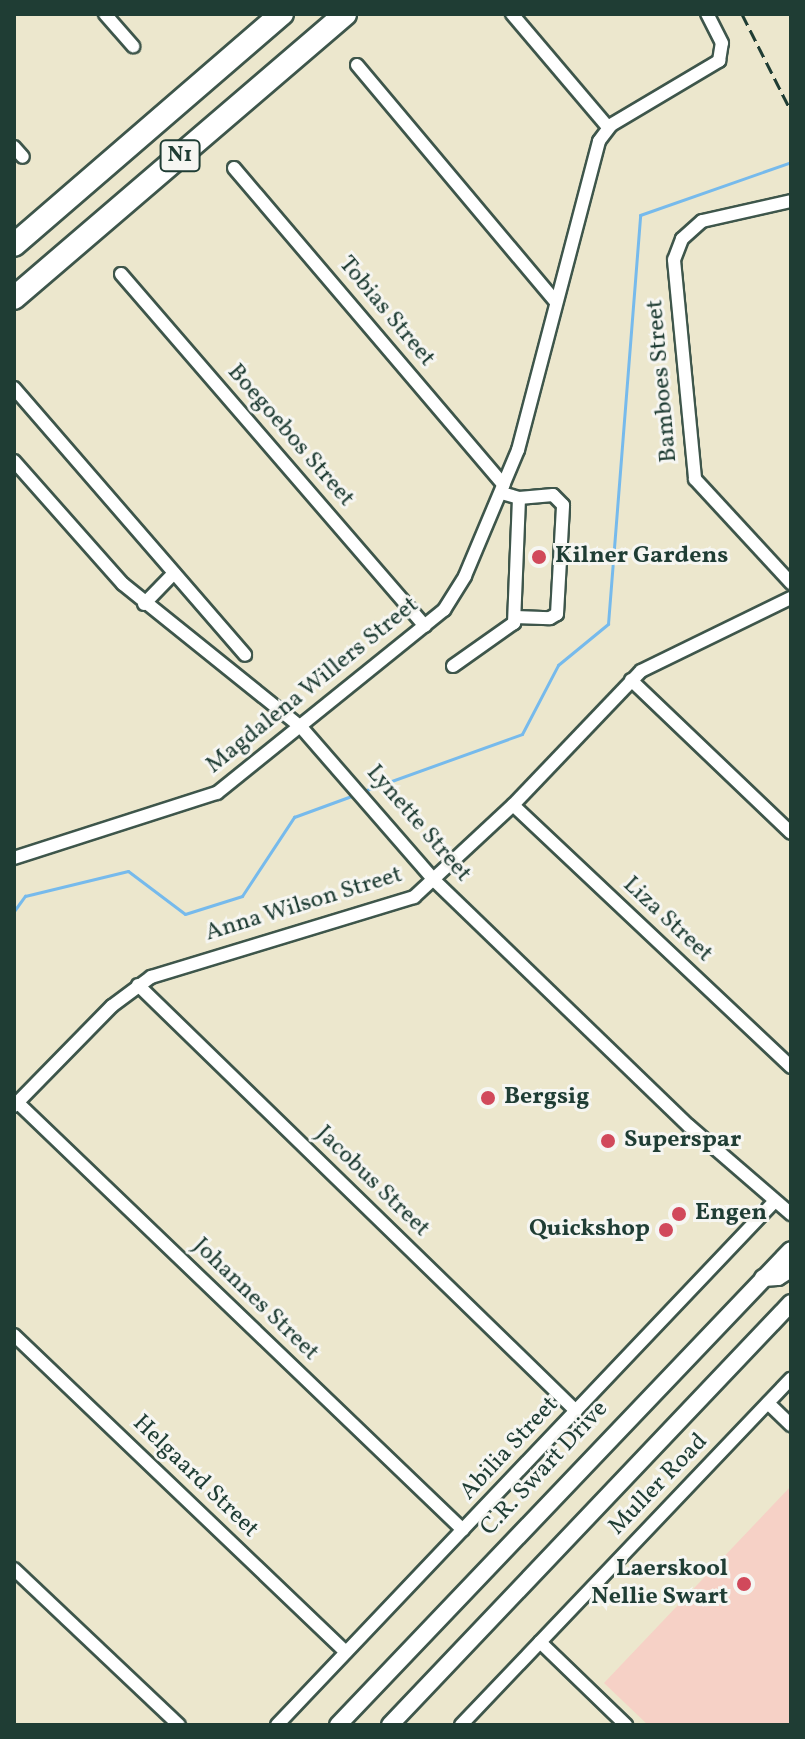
<!DOCTYPE html>
<style>
body{margin:0}
#map{position:relative;width:805px;height:1739px;overflow:hidden;background:#ece7cd;font-family:Vollkorn,serif}
div>[style]{position:absolute}
.built>*{inset:0;background:#f6d1c6}
.stream>*{height:3px;margin:-1.5px;padding:0 1.5px;transform-origin:1.5px;border-radius:1.5px;background:#76baec}
.roads{filter:drop-shadow(2px 0 #3e564b) drop-shadow(-2px 0 #3e564b) drop-shadow(0 2px #3e564b) drop-shadow(0 -2px #3e564b)}
.street>*{height:12px;margin:-6px;padding:0 6px;transform-origin:6px;border-radius:6px;background:#fff}
.secondary>*{height:16px;margin:-8px;padding:0 8px;transform-origin:8px;border-radius:8px;background:#fff}
.highway>*{height:22px;margin:-11px;padding:0 11px;transform-origin:11px;border-radius:11px;background:#fff}
.rail>*{height:3px;margin-top:-1.5px;transform-origin:0;background:repeating-linear-gradient(90deg,#1f3d34 0 12px,transparent 0 18px)}
.dots>*{width:22px;height:22px;translate:-50% -50%;box-sizing:border-box;border:4px solid #f6f6f2;border-radius:50%}
span{translate:-50% -50%;white-space:nowrap;text-align:center;line-height:1.15;-webkit-text-stroke:6px #f6f6f2;paint-order:stroke}
.shield-label span{padding:2px 6px;background:#f6f6f2;border:2px solid;border-radius:6px;-webkit-text-stroke-width:0}
.shield-label{font-size:22px;color:#1f3d34;font-weight:700}
.street-label{font-size:24px;color:#1f3d34}
.poi-label{font-size:24px;color:#1f3d34;font-weight:700}
.left{translate:0 -50%;text-align:left}
.right{translate:-100% -50%;text-align:right}
.frame{position:absolute;inset:0;border:16px solid #1f3d34;pointer-events:none}
</style>
<div id="map">
<div class="built">
<div style="clip-path:polygon(791px 1486px,791px 1725px,648px 1725px,604px 1683px)"></div>
</div>
<div class="stream">
<div style="left:361px;top:792px;width:171px;rotate:-19.8deg"></div>
<div style="left:522px;top:734px;width:78px;rotate:-62.4deg"></div>
<div style="left:558px;top:665px;width:65px;rotate:-39.4deg"></div>
<div style="left:608px;top:624px;width:410px;rotate:-85.5deg"></div>
<div style="left:640px;top:215px;width:160px;rotate:-19.3deg"></div>
<div style="left:14px;top:911px;width:19px;rotate:-54deg"></div>
<div style="left:25px;top:896px;width:106px;rotate:-13.6deg"></div>
<div style="left:128px;top:871px;width:71px;rotate:37deg"></div>
<div style="left:185px;top:914px;width:60px;rotate:-17.5deg"></div>
<div style="left:242px;top:896px;width:95px;rotate:-56.6deg"></div>
<div style="left:294px;top:817px;width:64px;rotate:-20.1deg"></div>
</div>
<div class="roads">
<div class="street">
<div style="left:105px;top:14px;width:43px;rotate:48.8deg"></div>
<div style="left:512px;top:14px;width:148px;rotate:49.7deg"></div>
<div style="left:357px;top:65px;width:309px;rotate:50deg"></div>
<div style="left:14px;top:147px;width:13px;rotate:48deg"></div>
<div style="left:234px;top:168px;width:416px;rotate:49.6deg"></div>
<div style="left:791px;top:201px;width:91px;rotate:167.3deg"></div>
<div style="left:702px;top:221px;width:27px;rotate:138deg"></div>
<div style="left:682px;top:239px;width:22px;rotate:111deg"></div>
<div style="left:674px;top:260px;width:220px;rotate:84.5deg"></div>
<div style="left:695px;top:479px;width:142px;rotate:47.3deg"></div>
<div style="left:121px;top:274px;width:465px;rotate:49.2deg"></div>
<div style="left:14px;top:388px;width:353px;rotate:49.1deg"></div>
<div style="left:14px;top:461px;width:164px;rotate:48.5deg"></div>
<div style="left:123px;top:584px;width:228px;rotate:38.8deg"></div>
<div style="left:301px;top:727px;width:204px;rotate:49deg"></div>
<div style="left:435px;top:881px;width:353px;rotate:44deg"></div>
<div style="left:689px;top:1126px;width:135px;rotate:40.8deg"></div>
<div style="left:144px;top:604px;width:43px;rotate:-45.9deg"></div>
<div style="left:515px;top:617px;width:35px;rotate:2deg"></div>
<div style="left:550px;top:618px;width:8px;rotate:-30deg"></div>
<div style="left:557px;top:614px;width:109px;rotate:-86.8deg"></div>
<div style="left:563px;top:505px;width:14px;rotate:-135deg"></div>
<div style="left:553px;top:495px;width:34px;rotate:175deg"></div>
<div style="left:453px;top:666px;width:75px;rotate:-35.2deg"></div>
<div style="left:514px;top:623px;width:125px;rotate:-87.7deg"></div>
<div style="left:519px;top:498px;width:18px;rotate:-164deg"></div>
<div style="left:631px;top:680px;width:221px;rotate:43.7deg"></div>
<div style="left:513px;top:805px;width:382px;rotate:43.3deg"></div>
<div style="left:14px;top:858px;width:213px;rotate:-17.8deg"></div>
<div style="left:217px;top:793px;width:292px;rotate:-38.9deg"></div>
<div style="left:444px;top:610px;width:40px;rotate:-58deg"></div>
<div style="left:465px;top:576px;width:137px;rotate:-67.2deg"></div>
<div style="left:518px;top:450px;width:319px;rotate:-75.3deg"></div>
<div style="left:599px;top:141px;width:20px;rotate:-53deg"></div>
<div style="left:611px;top:125px;width:126px;rotate:-30.7deg"></div>
<div style="left:719px;top:61px;width:18px;rotate:-81deg"></div>
<div style="left:722px;top:43px;width:33px;rotate:-117deg"></div>
<div style="left:138px;top:985px;width:611px;rotate:44.2deg"></div>
<div style="left:17px;top:1102px;width:618px;rotate:43.82deg"></div>
<div style="left:14px;top:1106px;width:140px;rotate:-45.6deg"></div>
<div style="left:112px;top:1006px;width:49px;rotate:-36.6deg"></div>
<div style="left:151px;top:977px;width:275px;rotate:-16.9deg"></div>
<div style="left:414px;top:897px;width:135px;rotate:-42.9deg"></div>
<div style="left:513px;top:805px;width:185px;rotate:-46.3deg"></div>
<div style="left:641px;top:671px;width:167px;rotate:-26deg"></div>
<div style="left:14px;top:1335px;width:459px;rotate:43.7deg"></div>
<div style="left:768px;top:1403px;width:32px;rotate:44deg"></div>
<div style="left:14px;top:1569px;width:227px;rotate:43.4deg"></div>
<div style="left:540px;top:1642px;width:120px;rotate:44deg"></div>
<div style="left:277px;top:1725px;width:721px;rotate:-46.46deg"></div>
<div style="left:461px;top:1725px;width:478px;rotate:-46.4deg"></div>
</div>
<div class="secondary">
<div style="left:763px;top:1278px;width:15px;rotate:-4deg"></div>
<div style="left:778px;top:1277px;width:15px;rotate:-32deg"></div>
<div style="left:338px;top:1725px;width:656px;rotate:-46.36deg"></div>
<div style="left:390px;top:1725px;width:582px;rotate:-46.46deg"></div>
</div>
<div class="highway">
<div style="left:14px;top:245px;width:354px;rotate:-40.8deg"></div>
<div style="left:14px;top:298px;width:436px;rotate:-40.6deg"></div>
</div>
</div>
<div class="rail">
<div style="left:742px;top:14px;width:109px;rotate:63.2deg"></div>
</div>
<div class="dots">
<div style="left:539px;top:557px;background:#d1495b"></div>
<div style="left:488px;top:1098px;background:#d1495b"></div>
<div style="left:608px;top:1141px;background:#d1495b"></div>
<div style="left:679px;top:1214px;background:#d1495b"></div>
<div style="left:666px;top:1230px;background:#d1495b"></div>
<div style="left:744px;top:1584px;background:#d1495b"></div>
</div>
<div class="shield-label">
<span style="left:180px;top:156px">N1</span>
</div>
<div class="street-label">
<span style="left:386px;top:312px;rotate:50deg">Tobias Street</span>
<span style="left:663px;top:381px;rotate:-95deg">Bamboes Street</span>
<span style="left:290px;top:436px;rotate:49deg">Boegoebos Street</span>
<span style="left:313px;top:686px;rotate:-39deg">Magdalena Willers Street</span>
<span style="left:418px;top:824px;rotate:49deg">Lynette Street</span>
<span style="left:304px;top:905px;rotate:-17deg">Anna Wilson Street</span>
<span style="left:667px;top:920px;rotate:43deg">Liza Street</span>
<span style="left:372px;top:1182px;rotate:44deg">Jacobus Street</span>
<span style="left:255px;top:1300px;rotate:44deg">Johannes Street</span>
<span style="left:510px;top:1449px;rotate:-47deg">Abilia Street</span>
<span style="left:545px;top:1469px;rotate:-47deg">C.R. Swart Drive</span>
<span style="left:195px;top:1477px;rotate:44deg">Helgaard Street</span>
<span style="left:659px;top:1485px;rotate:-46deg">Muller Road</span>
</div>
<div class="poi-label">
<span class="left" style="left:555px;top:557px">Kilner Gardens</span>
<span class="left" style="left:504px;top:1098px">Bergsig</span>
<span class="left" style="left:624px;top:1141px">Superspar</span>
<span class="left" style="left:695px;top:1214px">Engen</span>
<span class="right" style="left:650px;top:1230px">Quickshop</span>
<span class="right" style="left:728px;top:1584px">Laerskool<br>Nellie Swart</span>
</div>
<div class="frame"></div>
</div>
